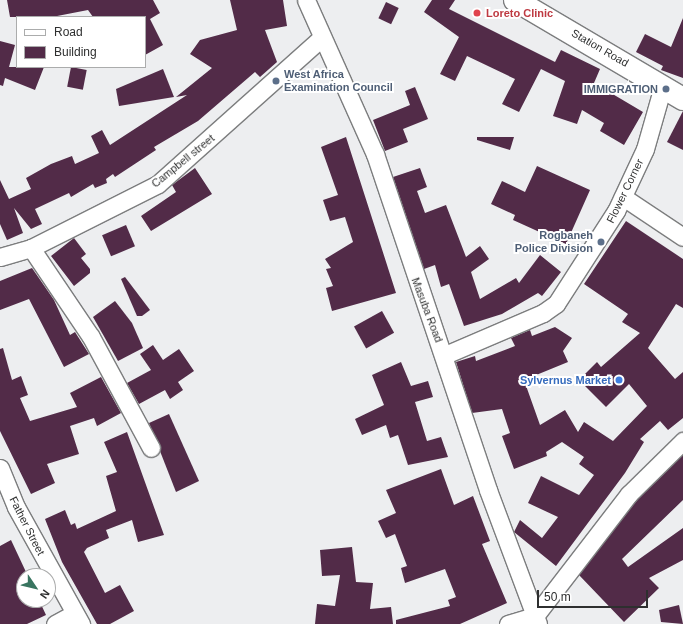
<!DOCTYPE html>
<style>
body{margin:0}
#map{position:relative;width:683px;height:624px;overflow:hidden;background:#edeef0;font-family:Helvetica,sans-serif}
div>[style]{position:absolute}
.building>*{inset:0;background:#522b48;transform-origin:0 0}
.roads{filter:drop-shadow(1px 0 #7c7d7e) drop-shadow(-1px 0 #7c7d7e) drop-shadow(0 1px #7c7d7e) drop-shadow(0 -1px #7c7d7e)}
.street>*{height:17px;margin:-8.5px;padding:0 8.5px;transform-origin:8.5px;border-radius:8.5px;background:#fff}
.secondary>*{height:22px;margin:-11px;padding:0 11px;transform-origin:11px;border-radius:11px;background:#fff}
.dots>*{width:11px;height:11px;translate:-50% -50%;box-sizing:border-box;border:2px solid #fff;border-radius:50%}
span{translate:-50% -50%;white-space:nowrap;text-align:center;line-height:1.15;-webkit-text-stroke:4px #fff;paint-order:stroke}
.health-label{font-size:11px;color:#be3a42;font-weight:700}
.left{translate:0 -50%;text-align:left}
.street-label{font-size:11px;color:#2e2f2f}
.service-label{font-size:11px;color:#4e5e75;font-weight:700}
.right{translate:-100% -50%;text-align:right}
.shop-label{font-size:11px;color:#366cbe;font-weight:700}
.legend{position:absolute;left:16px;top:16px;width:130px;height:52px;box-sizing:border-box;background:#fff;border:1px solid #abacac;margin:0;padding:5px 7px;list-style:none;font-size:12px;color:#2e2f2f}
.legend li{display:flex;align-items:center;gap:8px;height:20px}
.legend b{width:20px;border:1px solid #abacac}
.north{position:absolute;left:16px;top:568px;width:40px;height:40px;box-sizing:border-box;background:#fff;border:1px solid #abacac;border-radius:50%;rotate:125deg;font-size:11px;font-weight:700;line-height:16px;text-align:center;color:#2e2f2f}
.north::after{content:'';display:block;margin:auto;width:14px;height:18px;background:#397560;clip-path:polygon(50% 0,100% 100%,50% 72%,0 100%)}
.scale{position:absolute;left:537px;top:590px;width:111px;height:18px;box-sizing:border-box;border:2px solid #2e2f2f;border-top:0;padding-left:5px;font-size:12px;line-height:14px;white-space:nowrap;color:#2e2f2f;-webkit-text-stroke:3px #fff;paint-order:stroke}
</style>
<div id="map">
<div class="building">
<div style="clip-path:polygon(7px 0,153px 0,160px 13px,150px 19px,163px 45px,145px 55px,145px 17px,93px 17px,88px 10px,52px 17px,10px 17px)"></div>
<div style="clip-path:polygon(230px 0,283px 0,287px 26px,265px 30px,277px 62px,260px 77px,255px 72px,198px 121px,154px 147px,156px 150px,115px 177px,113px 174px,106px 179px,107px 183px,95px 188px,93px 184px,71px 197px,69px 193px,35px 209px,42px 224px,31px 229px,14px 208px,23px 233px,7px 240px,0 224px,0 180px,9px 199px,31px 189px,26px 178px,51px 164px,72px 156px,75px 164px,99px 153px,91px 136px,102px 130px,110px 145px,187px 95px,176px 97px,212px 68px,190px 54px,200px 40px,237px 30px)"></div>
<div style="clip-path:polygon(432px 0,455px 0,449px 9px,555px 62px,561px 50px,600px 69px,594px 83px,643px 112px,624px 145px,600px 131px,604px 123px,582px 110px,577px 124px,553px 116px,565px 81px,541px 69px,519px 112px,502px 104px,515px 79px,467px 56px,455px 81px,440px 74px,459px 37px,424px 12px)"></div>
<div style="left:386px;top:2px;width:14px;height:18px;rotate:25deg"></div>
<div style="clip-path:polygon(683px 18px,683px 78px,661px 70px,663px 66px,636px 52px,645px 34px,671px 47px)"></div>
<div style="clip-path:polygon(0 41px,15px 45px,9px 67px,44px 67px,35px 90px,5px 78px,3px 86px,0 85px)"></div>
<div style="left:71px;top:67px;width:16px;height:20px;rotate:11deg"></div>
<div style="clip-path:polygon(163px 69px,174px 97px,119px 106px,116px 89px)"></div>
<div style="clip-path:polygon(415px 87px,428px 119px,403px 129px,408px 142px,385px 151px,373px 120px,410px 105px,405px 91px)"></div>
<div style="clip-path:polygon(683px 111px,683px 150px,667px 142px)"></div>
<div style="clip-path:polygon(346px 137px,396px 293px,332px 311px,326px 288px,333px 286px,326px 269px,331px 268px,325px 259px,353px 242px,345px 217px,330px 221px,323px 200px,338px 195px,321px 147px)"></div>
<div style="clip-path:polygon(477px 137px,514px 137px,510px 150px,477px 140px)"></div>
<div style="clip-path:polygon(537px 166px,590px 190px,566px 244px,513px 220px,515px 215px,491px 204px,502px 181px,525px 192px)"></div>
<div style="clip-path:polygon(195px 168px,212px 194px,151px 231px,141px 216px,176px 192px,172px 185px)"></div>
<div style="clip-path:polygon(420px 168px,427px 187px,417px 191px,425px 213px,446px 205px,466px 257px,480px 246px,489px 259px,471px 272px,480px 299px,516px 278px,519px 283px,540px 255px,561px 272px,542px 296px,538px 293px,502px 314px,464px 326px,449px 284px,441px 287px,435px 265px,424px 269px,393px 177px)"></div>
<div style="clip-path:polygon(626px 221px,683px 259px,683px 308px,676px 304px,648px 348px,675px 379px,683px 372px,683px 418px,668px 430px,660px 421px,640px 439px,644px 442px,625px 473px,556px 566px,514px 532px,520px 520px,542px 538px,558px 517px,528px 503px,541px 476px,579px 495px,594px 475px,579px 464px,584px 457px,562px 442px,546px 452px,547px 456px,514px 469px,502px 436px,510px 433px,502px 409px,472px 413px,456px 362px,475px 356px,476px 361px,515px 346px,511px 338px,530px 330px,532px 336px,555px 327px,572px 338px,563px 351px,568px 362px,524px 380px,540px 425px,565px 410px,578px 432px,584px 422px,613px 441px,647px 406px,629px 384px,606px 407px,579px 380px,597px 362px,601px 367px,640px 333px,622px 322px,628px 314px,584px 284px)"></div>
<div style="left:126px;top:225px;width:23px;height:26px;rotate:67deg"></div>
<div style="clip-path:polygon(74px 238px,86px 254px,81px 258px,90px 269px,90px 273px,74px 286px,51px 256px)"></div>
<div style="clip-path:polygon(32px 268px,54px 300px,70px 335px,75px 332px,89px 354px,64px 367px,29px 299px,0 310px,0 281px)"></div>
<div style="clip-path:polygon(125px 277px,150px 310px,142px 316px,137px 316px,121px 279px)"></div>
<div style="clip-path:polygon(115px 301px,132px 323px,143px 348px,118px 361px,93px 317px)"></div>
<div style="left:382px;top:311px;width:25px;height:32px;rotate:61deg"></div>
<div style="clip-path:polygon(153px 345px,163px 360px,179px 349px,194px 371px,178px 382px,183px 390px,170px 399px,165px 390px,139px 404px,127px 383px,151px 370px,140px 354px)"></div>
<div style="clip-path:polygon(3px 348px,12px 380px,21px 376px,28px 395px,20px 398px,30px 421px,77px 407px,70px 393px,101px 377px,121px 413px,97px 426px,94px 418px,70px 426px,79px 454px,47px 464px,55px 483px,31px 494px,0 431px,0 349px)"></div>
<div style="clip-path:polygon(401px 362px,411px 386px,428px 381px,433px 397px,415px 402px,427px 441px,441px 437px,448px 457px,408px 465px,398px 435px,390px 438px,386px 425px,362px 435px,355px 419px,384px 405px,372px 375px)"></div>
<div style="clip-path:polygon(169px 414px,199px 481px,176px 492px,149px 423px)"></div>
<div style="clip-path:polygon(127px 432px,164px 535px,138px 542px,132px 520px,106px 530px,109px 538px,87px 548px,84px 552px,105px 593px,120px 585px,134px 611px,110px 624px,97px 624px,62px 562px,45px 519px,65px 510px,71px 525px,75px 523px,77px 529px,116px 511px,106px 476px,117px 472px,104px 442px)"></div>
<div style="clip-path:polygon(683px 455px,683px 500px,622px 559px,628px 567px,683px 528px,683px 560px,649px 578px,659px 588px,624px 622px,579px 575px,636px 501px)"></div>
<div style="clip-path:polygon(441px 469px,454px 505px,473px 496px,490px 541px,482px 544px,507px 603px,460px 624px,396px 624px,396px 620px,450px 606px,448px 600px,456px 597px,445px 569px,405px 583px,401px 568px,407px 566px,395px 534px,386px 538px,378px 521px,396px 513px,386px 490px)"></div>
<div style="clip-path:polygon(11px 540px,26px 572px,24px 600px,39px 600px,46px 615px,27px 624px,0 624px,0 546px)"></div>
<div style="clip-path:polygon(352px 547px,356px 582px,373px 583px,370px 609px,391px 607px,393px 624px,315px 624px,317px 604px,335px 606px,340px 575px,322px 576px,320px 550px)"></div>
<div style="clip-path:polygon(679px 605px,683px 624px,661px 622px,659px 610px)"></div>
</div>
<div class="roads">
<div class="street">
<div style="left:306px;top:0;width:169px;rotate:65.9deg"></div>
<div style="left:375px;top:154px;width:354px;rotate:71.4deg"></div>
<div style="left:488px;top:490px;width:143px;rotate:69.5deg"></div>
<div style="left:623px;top:197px;width:72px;rotate:33.7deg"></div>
<div style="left:31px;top:248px;width:107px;rotate:56deg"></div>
<div style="left:91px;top:337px;width:126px;rotate:61.6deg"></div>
<div style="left:0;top:257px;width:32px;rotate:-16deg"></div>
<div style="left:31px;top:248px;width:142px;rotate:-26.7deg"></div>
<div style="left:158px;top:184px;width:217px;rotate:-41.8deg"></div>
<div style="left:445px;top:355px;width:107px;rotate:-23.2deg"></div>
<div style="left:543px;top:313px;width:16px;rotate:-35deg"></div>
<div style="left:556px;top:304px;width:111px;rotate:-57.2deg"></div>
<div style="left:616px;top:211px;width:68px;rotate:-64.9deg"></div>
<div style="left:645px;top:149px;width:66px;rotate:-74.1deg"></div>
<div style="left:0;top:468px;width:42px;rotate:67.7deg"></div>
<div style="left:16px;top:507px;width:134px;rotate:60.9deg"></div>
<div style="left:55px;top:624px;width:21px;rotate:-29deg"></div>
<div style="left:508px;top:624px;width:28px;rotate:-17deg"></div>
<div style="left:535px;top:616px;width:154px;rotate:-52.4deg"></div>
<div style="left:629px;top:494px;width:76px;rotate:-44.5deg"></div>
</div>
<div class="secondary">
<div style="left:515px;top:0;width:195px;rotate:30.5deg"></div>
</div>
</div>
<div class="dots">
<div style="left:477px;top:13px;background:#e0444e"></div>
<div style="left:276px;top:81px;background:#5c6f8a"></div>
<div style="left:666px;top:89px;background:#5c6f8a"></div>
<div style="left:601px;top:242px;background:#5c6f8a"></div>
<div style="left:619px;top:380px;background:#3f7fe0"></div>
</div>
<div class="health-label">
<span class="left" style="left:486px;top:13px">Loreto Clinic</span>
</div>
<div class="street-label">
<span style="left:600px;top:48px;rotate:30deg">Station Road</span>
<span style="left:183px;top:161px;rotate:-39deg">Campbell street</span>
<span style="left:625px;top:191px;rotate:-64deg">Flower Corner</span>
<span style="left:427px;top:310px;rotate:69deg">Masuba Road</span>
<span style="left:27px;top:526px;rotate:63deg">Father Street</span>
</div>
<div class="service-label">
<span class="left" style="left:284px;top:81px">West Africa<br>Examination Council</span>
<span class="right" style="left:658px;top:89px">IMMIGRATION</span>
<span class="right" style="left:593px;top:242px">Rogbaneh<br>Police Division</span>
</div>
<div class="shop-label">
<span class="right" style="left:611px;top:380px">Sylvernus Market</span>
</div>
<ul class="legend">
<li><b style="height:5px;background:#fff"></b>Road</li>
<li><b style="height:11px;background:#522b48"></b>Building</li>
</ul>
<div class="north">N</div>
<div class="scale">50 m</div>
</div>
